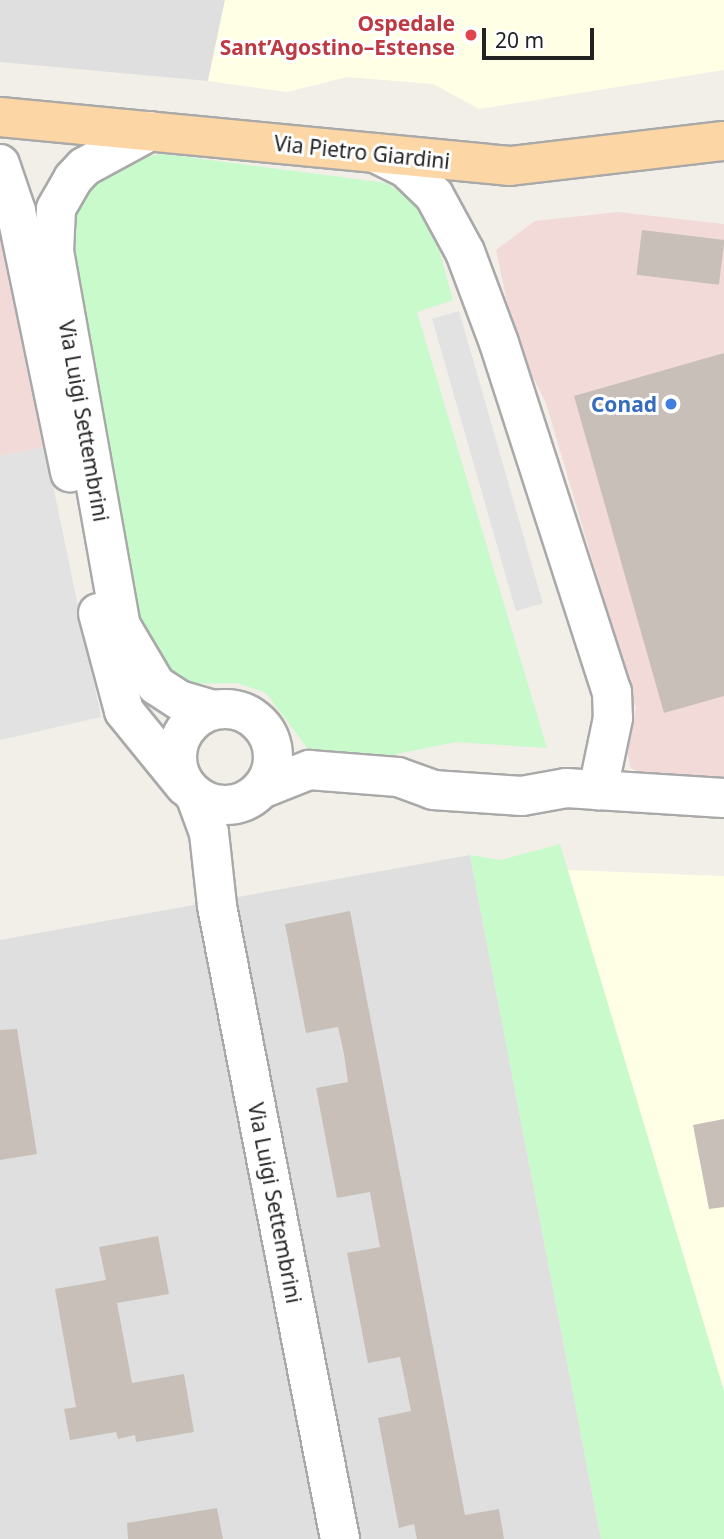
<!DOCTYPE html>
<meta charset="utf-8">
<style>
body{margin:0}
#map{position:relative;width:724px;height:1539px;overflow:hidden;background:#f2efe9;font-family:"Noto Sans",sans-serif}
div>[style]{position:absolute}
.residential>*{inset:0;background:#e0dfdf}
.commercial>*{inset:0;background:#f2dad9}
.education>*{inset:0;background:#ffffe5}
.park>*{inset:0;background:#c8facc}
.parking>*{inset:0;background:#e2e2e2;transform-origin:0 0}
.building>*{inset:0;background:#c7bfb8;transform-origin:0 0}
.roads{filter:drop-shadow(2px 0 #a9a9a9) drop-shadow(-2px 0 #a9a9a9) drop-shadow(0 2px #a9a9a9) drop-shadow(0 -2px #a9a9a9)}
.minor>*{height:38px;margin:-19px;padding:0 19px;transform-origin:19px;border-radius:19px;background:#fff}
.minor>.ring{margin:-19px;padding:0;box-sizing:content-box;background:none;border:38px solid #fff;border-radius:50%}
.major>*{height:38px;margin:-19px;padding:0 19px;transform-origin:19px;border-radius:19px;background:#fcd6a4}
.dots>*{width:19px;height:19px;translate:-50% -50%;box-sizing:border-box;border:4px solid #fff;border-radius:50%}
span{translate:-50% -50%;white-space:nowrap;text-align:center;line-height:1.15;-webkit-text-stroke:6px #fff;paint-order:stroke}
.health-label{font-size:21px;color:#be3a42;font-weight:700}
.right{translate:-100% -50%;text-align:right}
.street-label{font-size:21px;color:#222}
.shop-label{font-size:21px;color:#366cbe;font-weight:700}
.scale{position:absolute;left:482px;top:28px;width:112px;height:32px;box-sizing:border-box;border:4px solid #222;border-top:0;padding-left:9px;font-size:21px;line-height:24px;white-space:nowrap;color:#222;-webkit-text-stroke:5px #fff;paint-order:stroke}
</style>
<div id="map">
<div class="residential">
<div style="clip-path:polygon(0 0,225px 0,208px 81px,0 62px)"></div>
<div style="clip-path:polygon(470px 855px,601px 1539px,0 1539px,0 940px)"></div>
</div>
<div class="commercial">
<div style="clip-path:polygon(0 202px,45px 447px,0 456px)"></div>
<div style="clip-path:polygon(618px 212px,724px 224px,724px 781px,645px 775px,631px 768px,627px 753px,636px 708px,546px 403px,516px 344px,496px 250px,535px 221px)"></div>
</div>
<div class="education">
<div style="clip-path:polygon(225px 0,724px 0,724px 70px,479px 109px,433px 84px,347px 77px,287px 92px,208px 81px)"></div>
<div style="clip-path:polygon(567px 870px,724px 876px,724px 1391px)"></div>
</div>
<div class="park">
<div style="clip-path:polygon(164px 154px,387px 183px,415px 203px,432px 225px,453px 300px,417px 312px,547px 748px,456px 742px,387px 756px,308px 749px,266px 693px,237px 683px,180px 684px,128px 615px,68px 244px,71px 209px,95px 180px,129px 159px)"></div>
<div style="clip-path:polygon(560px 844px,724px 1391px,724px 1539px,601px 1539px,470px 855px,501px 860px)"></div>
</div>
<div class="parking">
<div style="left:459px;top:311px;width:304px;height:28px;rotate:74deg"></div>
<div style="clip-path:polygon(45px 447px,101px 717px,0 740px,0 456px)"></div>
</div>
<div class="building">
<div style="left:642px;top:230px;width:83px;height:45px;rotate:7deg"></div>
<div style="clip-path:polygon(724px 353px,724px 696px,664px 713px,574px 396px)"></div>
<div style="clip-path:polygon(350px 911px,465px 1515px,499px 1509px,504px 1539px,417px 1539px,414px 1524px,399px 1528px,378px 1418px,411px 1411px,400px 1357px,368px 1363px,347px 1253px,380px 1247px,370px 1192px,337px 1198px,316px 1088px,348px 1082px,344px 1054px,338px 1027px,306px 1033px,285px 924px)"></div>
<div style="clip-path:polygon(17px 1029px,37px 1154px,0 1160px,0 1030px)"></div>
<div style="clip-path:polygon(724px 1119px,724px 1207px,709px 1209px,693px 1125px)"></div>
<div style="clip-path:polygon(158px 1236px,169px 1294px,117px 1303px,132px 1383px,184px 1374px,194px 1432px,136px 1442px,135px 1435px,118px 1439px,116px 1432px,70px 1440px,64px 1409px,76px 1407px,55px 1289px,106px 1280px,99px 1247px)"></div>
<div style="clip-path:polygon(217px 1508px,223px 1539px,128px 1539px,127px 1523px)"></div>
</div>
<div class="roads">
<div class="minor">
<div style="left:150px;top:131px;width:75px;rotate:151.4deg"></div>
<div style="left:84px;top:167px;width:16px;rotate:133deg"></div>
<div style="left:73px;top:179px;width:34px;rotate:120deg"></div>
<div style="left:56px;top:209px;width:42px;rotate:92.7deg"></div>
<div style="left:54px;top:251px;width:381px;rotate:79.9deg"></div>
<div style="left:121px;top:626px;width:69px;rotate:59.3deg"></div>
<div style="left:156px;top:685px;width:27px;rotate:33deg"></div>
<div style="left:179px;top:700px;width:35px;rotate:16deg"></div>
<div style="left:375px;top:153px;width:34px;rotate:26deg"></div>
<div style="left:406px;top:168px;width:39px;rotate:44deg"></div>
<div style="left:434px;top:195px;width:65px;rotate:61.5deg"></div>
<div style="left:465px;top:252px;width:97px;rotate:69.5deg"></div>
<div style="left:499px;top:343px;width:367px;rotate:72.1deg"></div>
<div style="left:612px;top:692px;width:26px;rotate:88deg"></div>
<div style="left:613px;top:718px;width:74px;rotate:101.8deg"></div>
<div style="left:0;top:164px;width:50px;rotate:71.2deg"></div>
<div style="left:16px;top:211px;width:267px;rotate:78.3deg"></div>
<div style="left:98px;top:613px;width:101px;rotate:75.1deg"></div>
<div style="left:124px;top:711px;width:97px;rotate:50.9deg"></div>
<div class="ring" style="left:177px;top:709px;width:58px;height:58px"></div>
<div style="left:261px;top:789px;width:52px;rotate:-21.6deg"></div>
<div style="left:309px;top:770px;width:89px;rotate:4.5deg"></div>
<div style="left:398px;top:777px;width:37px;rotate:20deg"></div>
<div style="left:433px;top:790px;width:89px;rotate:3.9deg"></div>
<div style="left:522px;top:796px;width:45px;rotate:-10.3deg"></div>
<div style="left:566px;top:788px;width:158px;rotate:3.6deg"></div>
<div style="left:195px;top:795px;width:40px;rotate:69.8deg"></div>
<div style="left:209px;top:833px;width:73px;rotate:83.7deg"></div>
<div style="left:217px;top:906px;width:645px;rotate:79deg"></div>
</div>
<div class="major">
<div style="left:0;top:117px;width:512px;rotate:5.49deg"></div>
<div style="left:510px;top:166px;width:215px;rotate:-6.7deg"></div>
</div>
</div>
<div class="dots">
<div style="left:471px;top:35px;background:#e0444e"></div>
<div style="left:671px;top:404px;background:#3f7fe0"></div>
</div>
<div class="health-label">
<span class="right" style="left:455px;top:35px">Ospedale<br>Sant’Agostino–Estense</span>
</div>
<div class="street-label">
<span style="left:362px;top:152px;rotate:6deg">Via Pietro Giardini</span>
<span style="left:84px;top:421px;rotate:80deg">Via Luigi Settembrini</span>
<span style="left:275px;top:1203px;rotate:79deg">Via Luigi Settembrini</span>
</div>
<div class="shop-label">
<span class="right" style="left:657px;top:404px">Conad</span>
</div>
<div class="scale">20 m</div>
</div>
